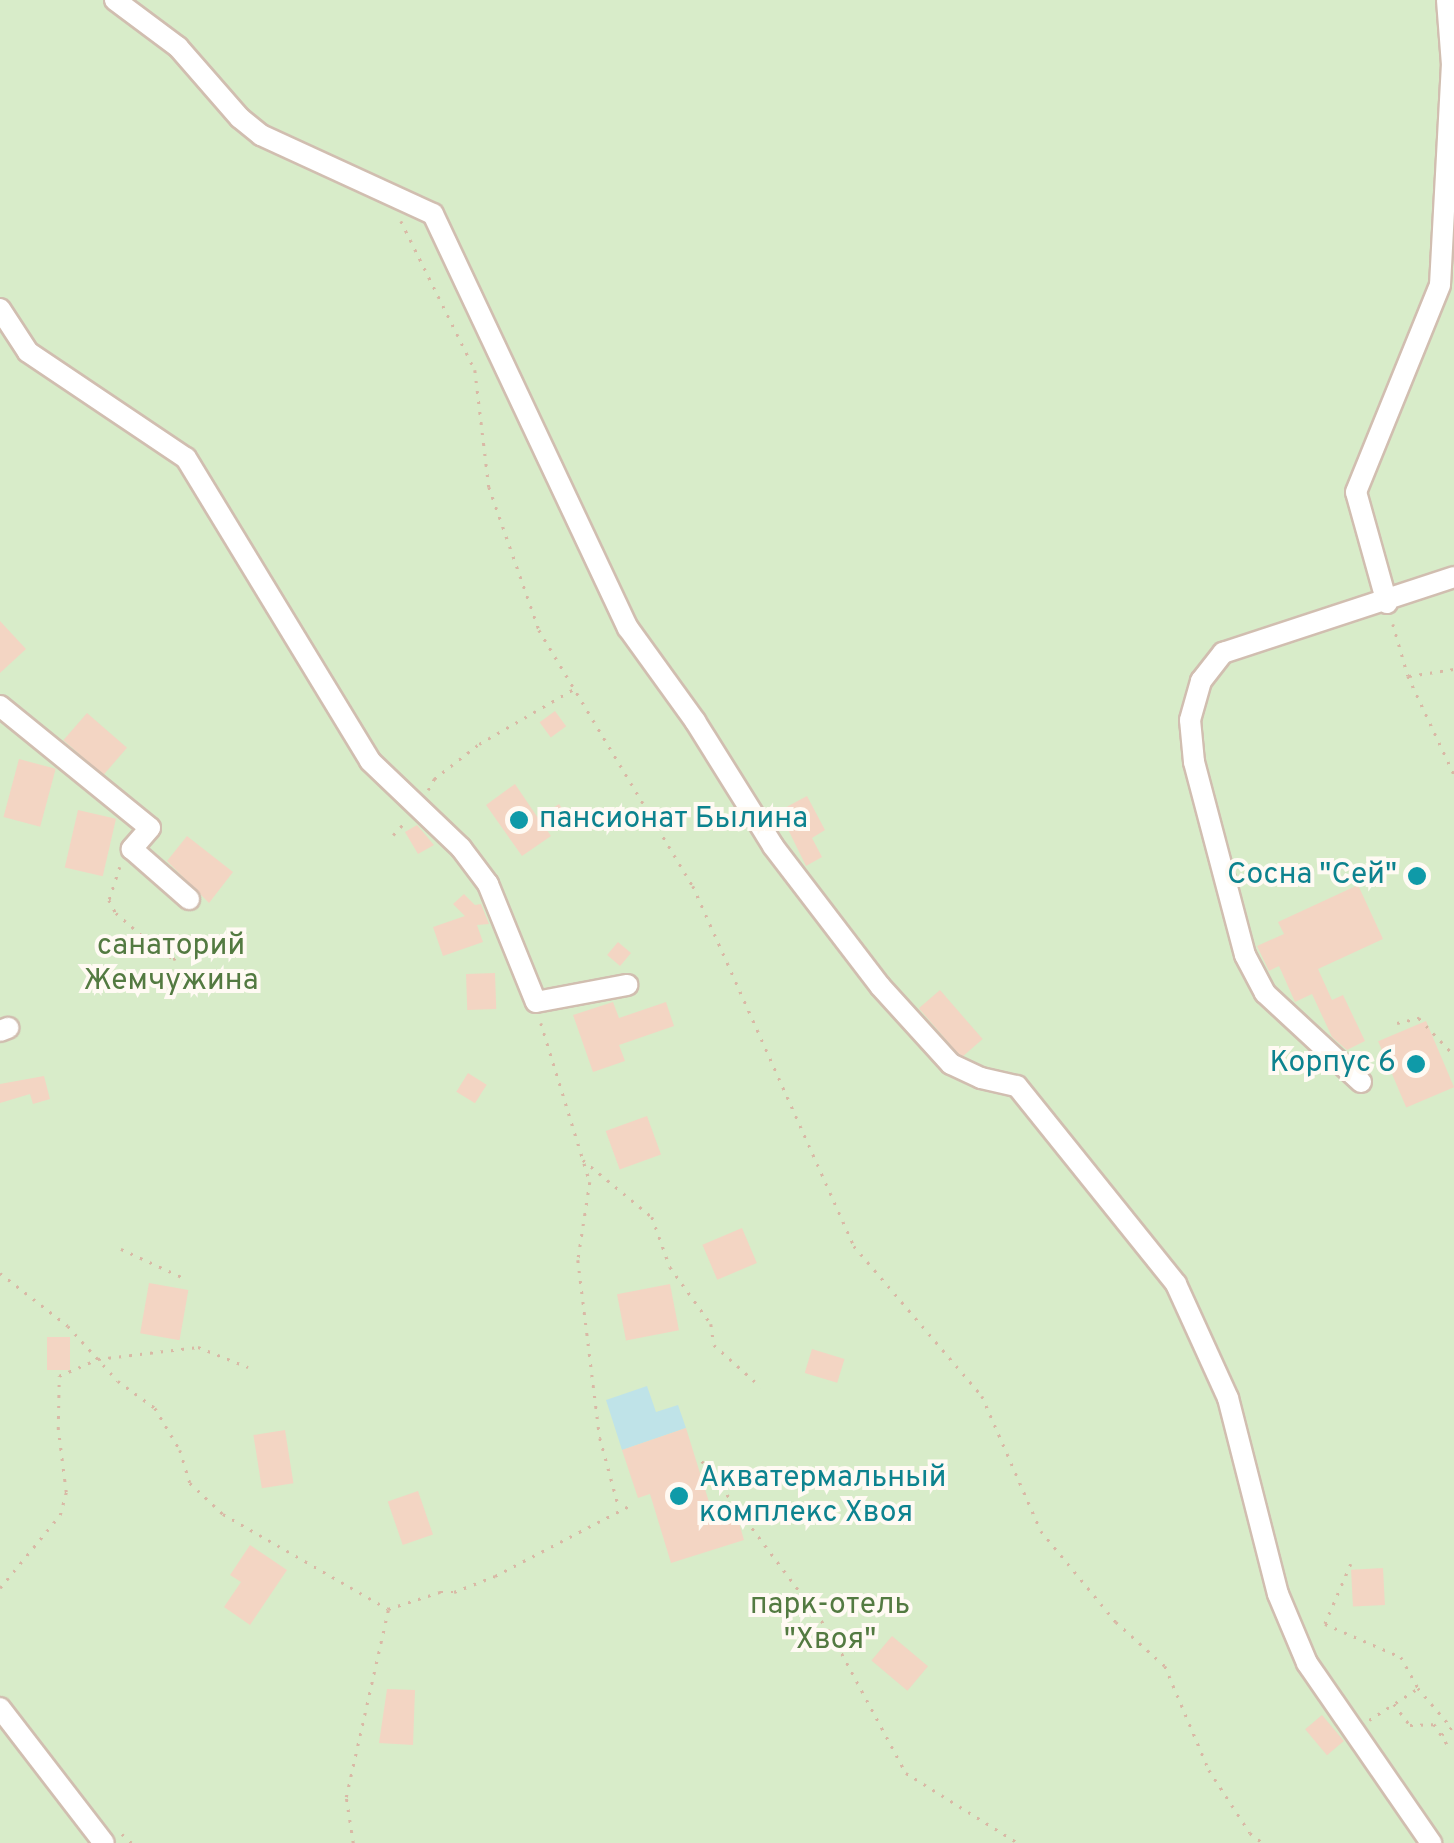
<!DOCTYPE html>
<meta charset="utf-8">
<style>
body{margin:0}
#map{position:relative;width:1454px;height:1843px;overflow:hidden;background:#fdf6ec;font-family:Overpass,sans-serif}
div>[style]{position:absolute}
.green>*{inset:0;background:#d8ecc9;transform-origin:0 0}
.water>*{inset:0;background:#bfe3e8}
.building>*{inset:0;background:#f3d5c3;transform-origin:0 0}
.path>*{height:2.5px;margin-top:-1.25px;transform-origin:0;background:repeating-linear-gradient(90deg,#d9b8a5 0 2.5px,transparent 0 10.5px)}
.roads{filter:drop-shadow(2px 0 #d1beb0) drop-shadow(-2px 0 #d1beb0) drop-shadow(0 2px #d1beb0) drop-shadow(0 -2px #d1beb0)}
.minor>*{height:20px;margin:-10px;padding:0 10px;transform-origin:10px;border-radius:10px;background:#fff}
.dots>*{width:28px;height:28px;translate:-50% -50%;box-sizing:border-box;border:5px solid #fffaf3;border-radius:50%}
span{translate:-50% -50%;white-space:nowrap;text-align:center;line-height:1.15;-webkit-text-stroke:8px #fffaf3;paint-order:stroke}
.culture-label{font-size:30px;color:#0d838f}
.left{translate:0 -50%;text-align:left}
.right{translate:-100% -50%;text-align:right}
.park-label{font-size:30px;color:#537a41}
</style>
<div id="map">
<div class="green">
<div style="left:0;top:0;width:1454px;height:1843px"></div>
</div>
<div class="water">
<div style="clip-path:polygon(647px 1386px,656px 1412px,678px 1405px,686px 1428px,622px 1450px,606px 1400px)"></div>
</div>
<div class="building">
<div style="clip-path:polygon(0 621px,26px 649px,0 673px)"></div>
<div style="left:555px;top:711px;width:19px;height:19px;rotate:54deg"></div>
<div style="left:87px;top:713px;width:53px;height:36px;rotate:41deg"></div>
<div style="left:19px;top:759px;width:38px;height:60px;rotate:15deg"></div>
<div style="clip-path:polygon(515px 784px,538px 818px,559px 804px,567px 816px,547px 830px,551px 836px,522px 856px,486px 805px)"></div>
<div style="clip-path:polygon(807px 796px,825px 830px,812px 838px,822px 857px,806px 866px,779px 811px)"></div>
<div style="left:78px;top:810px;width:39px;height:59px;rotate:13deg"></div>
<div style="clip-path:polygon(417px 825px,434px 845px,418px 854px,405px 832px)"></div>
<div style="clip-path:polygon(187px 836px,233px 872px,209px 903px,167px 861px)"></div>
<div style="clip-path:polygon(1358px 885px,1383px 939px,1318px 969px,1332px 1000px,1343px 995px,1365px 1041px,1347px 1050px,1332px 1037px,1312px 994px,1295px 1002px,1279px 966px,1269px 971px,1257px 946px,1284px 934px,1278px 922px)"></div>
<div style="clip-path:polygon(464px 894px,475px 905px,481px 904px,489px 924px,477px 925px,483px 942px,443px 956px,433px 927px,465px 916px,453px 904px)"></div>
<div style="left:618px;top:942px;width:17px;height:17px;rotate:40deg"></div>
<div style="left:495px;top:973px;width:36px;height:29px;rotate:88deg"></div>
<div style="left:940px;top:990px;width:65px;height:28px;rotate:49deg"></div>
<div style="clip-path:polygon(613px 1002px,619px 1018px,666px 1002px,674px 1026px,619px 1045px,625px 1061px,593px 1072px,573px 1015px)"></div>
<div style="left:1426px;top:1021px;width:72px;height:52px;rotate:67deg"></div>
<div style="left:468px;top:1073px;width:22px;height:22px;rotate:32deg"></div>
<div style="clip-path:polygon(44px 1076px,50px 1099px,33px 1104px,30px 1094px,0 1103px,0 1084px)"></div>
<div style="left:647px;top:1116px;width:41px;height:44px;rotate:70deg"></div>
<div style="left:742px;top:1228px;width:38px;height:43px;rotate:67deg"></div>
<div style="left:149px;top:1283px;width:40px;height:51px;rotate:10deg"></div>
<div style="left:670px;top:1284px;width:47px;height:54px;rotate:79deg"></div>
<div style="left:47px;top:1337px;width:23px;height:33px"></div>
<div style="left:812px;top:1349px;width:34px;height:25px;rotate:17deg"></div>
<div style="clip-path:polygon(686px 1428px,713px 1515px,735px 1509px,744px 1540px,671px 1563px,650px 1494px,638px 1498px,622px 1450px)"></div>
<div style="left:285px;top:1430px;width:54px;height:32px;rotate:81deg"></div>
<div style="left:418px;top:1491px;width:46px;height:32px;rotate:71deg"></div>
<div style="clip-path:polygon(250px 1545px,287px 1570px,250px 1625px,224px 1607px,241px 1582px,230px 1575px)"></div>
<div style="left:1383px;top:1568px;width:37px;height:32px;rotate:87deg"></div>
<div style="left:892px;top:1636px;width:47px;height:32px;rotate:40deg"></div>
<div style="clip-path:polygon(387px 1689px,415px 1690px,413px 1745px,379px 1743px)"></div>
<div style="left:1322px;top:1715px;width:34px;height:22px;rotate:50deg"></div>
</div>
<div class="path">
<div style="left:401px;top:221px;width:166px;rotate:63.6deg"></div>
<div style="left:475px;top:370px;width:118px;rotate:83.2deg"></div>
<div style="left:489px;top:487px;width:151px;rotate:70.7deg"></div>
<div style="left:539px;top:630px;width:299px;rotate:59deg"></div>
<div style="left:693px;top:886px;width:394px;rotate:65.9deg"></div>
<div style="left:854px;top:1246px;width:197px;rotate:49.5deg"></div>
<div style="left:982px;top:1396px;width:147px;rotate:66.4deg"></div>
<div style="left:1041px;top:1531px;width:118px;rotate:50.5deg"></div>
<div style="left:1116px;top:1622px;width:66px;rotate:41.9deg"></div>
<div style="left:1165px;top:1666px;width:113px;rotate:67.1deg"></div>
<div style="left:1209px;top:1770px;width:75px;rotate:56.9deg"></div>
<div style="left:1250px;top:1833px;width:16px;rotate:38deg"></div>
<div style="left:1393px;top:624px;width:54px;rotate:73.9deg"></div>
<div style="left:1408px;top:676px;width:108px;rotate:64.9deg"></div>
<div style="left:1409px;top:676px;width:46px;rotate:-8.8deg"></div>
<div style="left:428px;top:790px;width:13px;rotate:-61deg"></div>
<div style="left:434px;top:779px;width:57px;rotate:-37.9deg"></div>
<div style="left:479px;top:744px;width:108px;rotate:-30.1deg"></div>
<div style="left:393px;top:835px;width:19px;rotate:-47deg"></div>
<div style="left:120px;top:867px;width:35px;rotate:108deg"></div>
<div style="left:109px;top:900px;width:15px;rotate:62deg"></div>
<div style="left:116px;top:913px;width:37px;rotate:41deg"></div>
<div style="left:144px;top:937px;width:36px;rotate:37deg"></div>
<div style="left:173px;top:959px;width:45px;rotate:-18deg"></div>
<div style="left:541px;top:1023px;width:166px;rotate:72.9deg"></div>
<div style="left:590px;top:1182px;width:79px;rotate:98.7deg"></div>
<div style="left:578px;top:1260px;width:179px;rotate:83deg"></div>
<div style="left:600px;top:1438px;width:73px;rotate:74.8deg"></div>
<div style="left:1397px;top:1023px;width:23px;rotate:-13deg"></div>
<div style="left:1419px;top:1018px;width:51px;rotate:46.6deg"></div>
<div style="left:583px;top:1160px;width:89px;rotate:39.6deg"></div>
<div style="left:652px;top:1217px;width:53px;rotate:70.2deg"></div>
<div style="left:670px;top:1267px;width:70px;rotate:54.3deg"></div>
<div style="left:711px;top:1324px;width:21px;rotate:82deg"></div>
<div style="left:714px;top:1345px;width:63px;rotate:41.8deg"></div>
<div style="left:121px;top:1249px;width:69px;rotate:24.7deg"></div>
<div style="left:0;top:1273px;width:86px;rotate:37.9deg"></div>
<div style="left:68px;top:1326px;width:74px;rotate:47.7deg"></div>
<div style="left:118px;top:1381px;width:46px;rotate:36.1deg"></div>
<div style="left:155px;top:1408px;width:49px;rotate:59.2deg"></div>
<div style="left:180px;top:1450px;width:34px;rotate:73deg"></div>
<div style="left:190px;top:1483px;width:45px;rotate:43.2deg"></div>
<div style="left:223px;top:1514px;width:190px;rotate:29.9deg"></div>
<div style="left:388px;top:1609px;width:55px;rotate:-18.1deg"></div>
<div style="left:440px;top:1592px;width:14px"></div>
<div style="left:454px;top:1592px;width:44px;rotate:-21.3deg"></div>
<div style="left:495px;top:1576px;width:153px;rotate:-27.6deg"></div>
<div style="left:702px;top:1461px;width:217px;rotate:53.2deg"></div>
<div style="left:832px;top:1635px;width:157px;rotate:61.8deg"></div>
<div style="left:906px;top:1773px;width:132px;rotate:32deg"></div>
<div style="left:1351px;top:1564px;width:65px;rotate:113.4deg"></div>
<div style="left:1325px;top:1624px;width:83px;rotate:23.5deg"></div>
<div style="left:1401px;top:1657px;width:35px;rotate:61deg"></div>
<div style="left:1418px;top:1688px;width:52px;rotate:49.6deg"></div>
<div style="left:1452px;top:1728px;width:12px;rotate:145deg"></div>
<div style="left:0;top:1588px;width:94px;rotate:-50.6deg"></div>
<div style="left:60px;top:1515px;width:24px;rotate:-75deg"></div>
<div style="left:66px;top:1492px;width:64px;rotate:-97.2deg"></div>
<div style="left:58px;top:1429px;width:53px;rotate:-88.9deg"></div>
<div style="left:59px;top:1376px;width:43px;rotate:-23.6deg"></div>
<div style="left:98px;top:1359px;width:101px;rotate:-6.8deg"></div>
<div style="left:198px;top:1347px;width:54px;rotate:21.8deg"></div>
<div style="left:1394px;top:1704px;width:26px;rotate:53deg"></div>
<div style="left:1410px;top:1725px;width:24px;rotate:-2deg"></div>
<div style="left:1434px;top:1724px;width:24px;rotate:57deg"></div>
<div style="left:1369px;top:1720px;width:57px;rotate:-32.9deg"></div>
<div style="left:122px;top:1834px;width:13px;rotate:42deg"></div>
<div style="left:353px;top:1843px;width:47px;rotate:-98.7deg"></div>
<div style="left:346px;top:1797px;width:192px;rotate:-77.3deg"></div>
</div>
<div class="roads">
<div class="minor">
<div style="left:115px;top:0;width:79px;rotate:36.7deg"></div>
<div style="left:178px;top:47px;width:94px;rotate:48.9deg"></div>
<div style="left:240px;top:118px;width:27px;rotate:39deg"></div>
<div style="left:261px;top:135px;width:189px;rotate:24.7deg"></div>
<div style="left:433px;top:214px;width:458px;rotate:64.8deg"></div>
<div style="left:628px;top:628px;width:115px;rotate:54.2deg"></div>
<div style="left:695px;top:721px;width:147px;rotate:58deg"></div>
<div style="left:773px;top:846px;width:176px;rotate:52.6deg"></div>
<div style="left:880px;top:986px;width:105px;rotate:47.7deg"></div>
<div style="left:951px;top:1064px;width:33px;rotate:25deg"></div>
<div style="left:981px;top:1078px;width:37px;rotate:13deg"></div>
<div style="left:1017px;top:1086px;width:254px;rotate:51.2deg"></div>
<div style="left:1176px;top:1284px;width:125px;rotate:65.5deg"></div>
<div style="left:1228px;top:1398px;width:202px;rotate:75.7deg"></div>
<div style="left:1278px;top:1594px;width:75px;rotate:67.2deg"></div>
<div style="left:1307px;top:1663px;width:219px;rotate:55.4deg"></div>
<div style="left:0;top:309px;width:51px;rotate:56.9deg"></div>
<div style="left:28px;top:352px;width:190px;rotate:33.9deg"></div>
<div style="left:186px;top:458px;width:354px;rotate:58.7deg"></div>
<div style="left:370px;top:761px;width:126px;rotate:43.7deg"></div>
<div style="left:461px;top:848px;width:45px;rotate:53.1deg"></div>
<div style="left:488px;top:884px;width:127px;rotate:67.9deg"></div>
<div style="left:536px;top:1002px;width:93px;rotate:-10.6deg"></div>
<div style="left:1387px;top:603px;width:115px;rotate:-105.6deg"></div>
<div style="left:1356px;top:492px;width:223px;rotate:-67.9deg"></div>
<div style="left:1440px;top:285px;width:220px;rotate:-86.9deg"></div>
<div style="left:1452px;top:65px;width:65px;rotate:-94.4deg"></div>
<div style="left:0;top:706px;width:193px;rotate:39.1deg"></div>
<div style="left:150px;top:828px;width:28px;rotate:131deg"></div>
<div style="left:132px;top:849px;width:76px;rotate:41.3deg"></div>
<div style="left:0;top:1031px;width:9px;rotate:-21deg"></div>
<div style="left:1361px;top:1082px;width:131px;rotate:-137.2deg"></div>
<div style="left:1265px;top:993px;width:43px;rotate:-117.8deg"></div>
<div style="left:1245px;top:955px;width:200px;rotate:-104.8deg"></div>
<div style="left:1194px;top:762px;width:42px;rotate:-95.4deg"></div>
<div style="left:1190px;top:720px;width:41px;rotate:-74.2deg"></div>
<div style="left:1201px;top:681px;width:36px;rotate:-52deg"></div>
<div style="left:1223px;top:653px;width:243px;rotate:-18.2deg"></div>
<div style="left:0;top:1708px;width:170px;rotate:52.4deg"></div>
</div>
</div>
<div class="dots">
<div style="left:519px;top:820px;background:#0f9aa8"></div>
<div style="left:1417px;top:876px;background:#0f9aa8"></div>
<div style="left:1416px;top:1064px;background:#0f9aa8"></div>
<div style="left:679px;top:1496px;background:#0f9aa8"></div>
</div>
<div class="culture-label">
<span class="left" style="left:539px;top:820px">пансионат Былина</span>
<span class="right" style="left:1397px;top:876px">Сосна "Сей"</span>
<span class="right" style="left:1396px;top:1064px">Корпус 6</span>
<span class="left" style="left:699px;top:1496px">Акватермальный<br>комплекс Хвоя</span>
</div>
<div class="park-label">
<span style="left:171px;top:964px">санаторий<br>Жемчужина</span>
<span style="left:830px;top:1623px">парк-отель<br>"Хвоя"</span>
</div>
</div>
